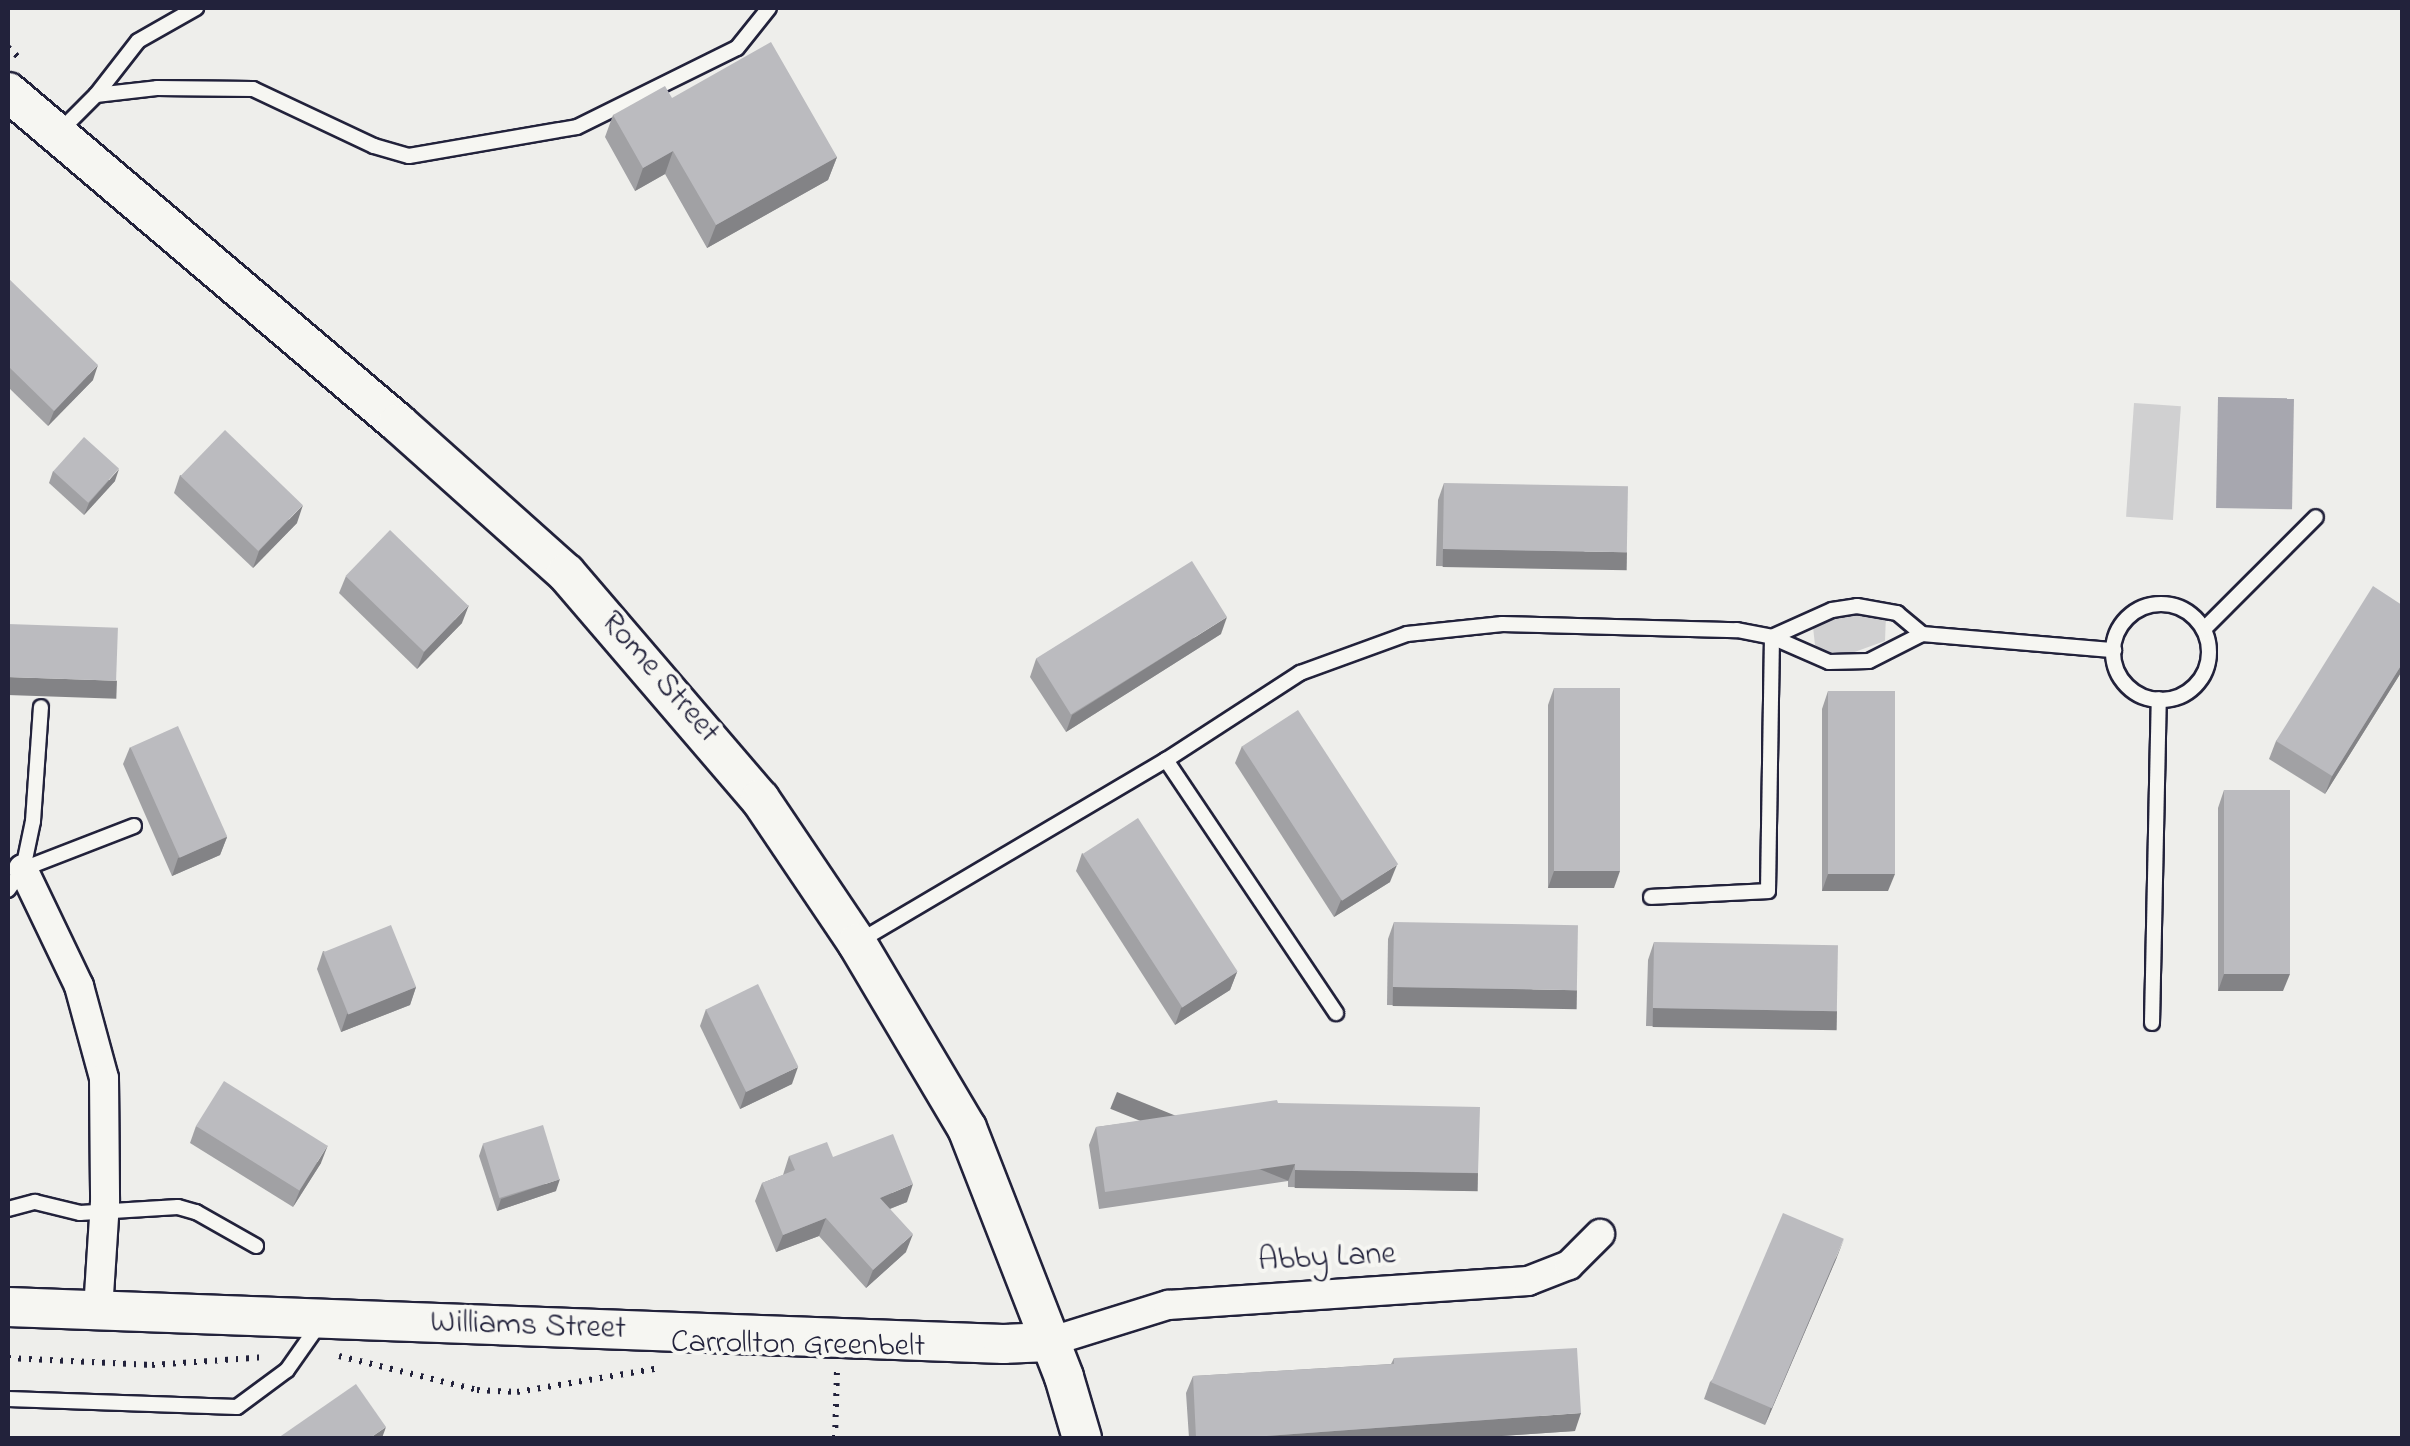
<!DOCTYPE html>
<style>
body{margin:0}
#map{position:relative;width:2410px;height:1446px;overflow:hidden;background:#eeeeeb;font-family:"Indie Flower",sans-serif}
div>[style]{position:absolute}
.green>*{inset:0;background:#d0d0d1;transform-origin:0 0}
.water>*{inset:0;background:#a7a7af;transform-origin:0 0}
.path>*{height:6px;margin-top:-3px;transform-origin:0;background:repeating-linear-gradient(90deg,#22223b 0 2.5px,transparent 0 10.5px)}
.roads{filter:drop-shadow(2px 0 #22223b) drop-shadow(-2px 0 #22223b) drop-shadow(0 2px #22223b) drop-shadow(0 -2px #22223b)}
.lane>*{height:14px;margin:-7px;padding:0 7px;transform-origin:7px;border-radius:7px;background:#f6f6f2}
.lane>.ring{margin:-7px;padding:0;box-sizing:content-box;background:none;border:14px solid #f6f6f2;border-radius:50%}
.street>*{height:28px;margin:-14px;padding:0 14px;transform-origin:14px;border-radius:14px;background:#f6f6f2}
.secondary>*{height:38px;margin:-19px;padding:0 19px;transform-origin:19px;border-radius:19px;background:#f6f6f2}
.wall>*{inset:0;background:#a1a1a4}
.shaded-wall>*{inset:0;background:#838386;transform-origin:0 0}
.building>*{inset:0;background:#bbbbbf;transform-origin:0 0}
span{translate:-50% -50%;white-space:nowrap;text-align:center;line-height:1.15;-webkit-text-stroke:8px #f6f6f2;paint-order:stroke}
.street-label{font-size:32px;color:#22223b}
.frame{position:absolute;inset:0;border:10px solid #22223b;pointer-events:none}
</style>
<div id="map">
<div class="green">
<div style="left:2134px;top:403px;width:47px;height:114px;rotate:4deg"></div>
<div style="clip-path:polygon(1862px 611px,1886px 614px,1885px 641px,1849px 654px,1822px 651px,1815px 645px,1813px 627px,1818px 621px)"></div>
</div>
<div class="water">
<div style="left:2218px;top:397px;width:76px;height:111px;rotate:1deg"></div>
</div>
<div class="path">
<div style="left:8px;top:47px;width:18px;rotate:45deg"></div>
<div style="left:339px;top:1356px;width:142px;rotate:13.8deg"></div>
<div style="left:477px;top:1390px;width:40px;rotate:2.9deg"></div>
<div style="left:517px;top:1392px;width:145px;rotate:-9.5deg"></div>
<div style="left:8px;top:1358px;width:144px;rotate:2.8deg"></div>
<div style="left:152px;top:1365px;width:115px;rotate:-4deg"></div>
<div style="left:835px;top:1438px;width:69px;rotate:-88.3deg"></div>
</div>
<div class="roads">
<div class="lane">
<div style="left:96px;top:95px;width:61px;rotate:-6.5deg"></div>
<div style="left:157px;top:88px;width:96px;rotate:0.6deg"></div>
<div style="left:253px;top:89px;width:134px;rotate:25.2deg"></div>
<div style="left:374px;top:146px;width:36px;rotate:16deg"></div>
<div style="left:409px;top:156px;width:170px;rotate:-9.8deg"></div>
<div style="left:577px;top:127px;width:178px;rotate:-26.3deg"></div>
<div style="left:737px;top:48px;width:51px;rotate:-51.3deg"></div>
<div style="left:58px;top:133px;width:54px;rotate:-45deg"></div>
<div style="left:96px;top:95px;width:68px;rotate:-52.1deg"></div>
<div style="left:138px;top:41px;width:67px;rotate:-29.6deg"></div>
<div class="ring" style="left:2113px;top:604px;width:82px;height:82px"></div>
<div style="left:2204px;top:629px;width:158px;rotate:-45deg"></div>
<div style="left:1772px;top:637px;width:66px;rotate:-24.2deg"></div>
<div style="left:1832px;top:610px;width:25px;rotate:-9deg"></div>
<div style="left:1857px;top:606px;width:41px;rotate:9.9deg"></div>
<div style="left:1897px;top:613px;width:33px;rotate:40deg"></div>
<div style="left:1922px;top:634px;width:193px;rotate:4.8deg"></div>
<div style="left:1166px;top:760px;width:305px;rotate:56.1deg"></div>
<div style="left:23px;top:869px;width:119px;rotate:-21.2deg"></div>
<div style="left:8px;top:890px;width:26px;rotate:-54deg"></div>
<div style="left:23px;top:869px;width:49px;rotate:-78.2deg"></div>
<div style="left:33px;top:821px;width:114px;rotate:-86deg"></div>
<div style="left:1651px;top:897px;width:117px;rotate:-2.9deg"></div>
<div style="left:1768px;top:891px;width:254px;rotate:-89.1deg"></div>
<div style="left:858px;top:942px;width:358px;rotate:-30.6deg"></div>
<div style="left:1166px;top:760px;width:160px;rotate:-33deg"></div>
<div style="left:1300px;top:673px;width:114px;rotate:-20deg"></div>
<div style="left:1407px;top:634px;width:96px;rotate:-6deg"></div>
<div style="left:1502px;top:624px;width:235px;rotate:1.5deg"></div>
<div style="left:1737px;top:630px;width:36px;rotate:11deg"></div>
<div style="left:1772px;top:637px;width:62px;rotate:23.7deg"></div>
<div style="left:1829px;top:662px;width:40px;rotate:-1.4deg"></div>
<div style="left:1869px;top:661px;width:59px;rotate:-27deg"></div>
<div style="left:2152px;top:1023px;width:324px;rotate:-88.8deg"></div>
<div style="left:8px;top:1209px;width:28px;rotate:-15deg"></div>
<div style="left:35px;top:1202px;width:46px;rotate:13.7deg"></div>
<div style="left:80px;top:1213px;width:98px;rotate:-3.5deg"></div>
<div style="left:178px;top:1207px;width:19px;rotate:16deg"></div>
<div style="left:196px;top:1212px;width:69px;rotate:29.5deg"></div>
<div style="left:8px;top:1399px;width:229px;rotate:2deg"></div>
<div style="left:237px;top:1407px;width:62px;rotate:-36.5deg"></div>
<div style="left:287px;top:1370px;width:57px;rotate:-54.9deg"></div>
</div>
<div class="street">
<div style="left:23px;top:869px;width:130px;rotate:64.4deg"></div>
<div style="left:79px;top:986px;width:95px;rotate:74.8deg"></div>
<div style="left:104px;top:1078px;width:124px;rotate:89.5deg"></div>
<div style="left:105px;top:1202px;width:107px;rotate:93.7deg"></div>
<div style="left:1049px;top:1342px;width:125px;rotate:-17.3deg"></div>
<div style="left:1168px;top:1305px;width:361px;rotate:-3.8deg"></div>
<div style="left:1528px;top:1281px;width:44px;rotate:-21.3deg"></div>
<div style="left:1569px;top:1265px;width:44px;rotate:-45deg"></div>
</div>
<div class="secondary">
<div style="left:8px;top:92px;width:512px;rotate:40.32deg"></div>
<div style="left:398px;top:423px;width:225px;rotate:41.8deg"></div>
<div style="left:566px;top:573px;width:298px;rotate:49.4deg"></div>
<div style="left:760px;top:799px;width:174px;rotate:56deg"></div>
<div style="left:857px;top:943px;width:215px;rotate:59.3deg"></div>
<div style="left:967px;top:1128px;width:267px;rotate:68.7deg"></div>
<div style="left:1064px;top:1377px;width:64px;rotate:73.6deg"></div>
<div style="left:8px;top:1307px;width:996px;rotate:2.13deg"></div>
<div style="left:1003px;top:1344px;width:46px;rotate:-2.5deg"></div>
</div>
</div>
<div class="wall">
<div style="clip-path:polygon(672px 98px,837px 157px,828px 180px,707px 248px,665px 174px,635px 191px,605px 137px,613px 115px)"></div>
<div style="clip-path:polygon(8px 278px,93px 380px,48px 426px,8px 387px)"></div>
<div style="clip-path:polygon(53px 471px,115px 481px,84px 515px,49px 483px)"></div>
<div style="clip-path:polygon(180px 475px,297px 523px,253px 568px,174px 493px)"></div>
<div style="clip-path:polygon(1444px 483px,1620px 569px,1436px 566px,1438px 500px)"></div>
<div style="clip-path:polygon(346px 576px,462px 623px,417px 669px,339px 593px)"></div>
<div style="clip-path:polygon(2402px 605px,2402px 671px,2325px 794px,2269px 759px,2276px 741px)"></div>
<div style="clip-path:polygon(1221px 634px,1066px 732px,1030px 677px,1036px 659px)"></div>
<div style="clip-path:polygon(1554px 688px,1614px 888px,1548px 888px,1548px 705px)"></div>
<div style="clip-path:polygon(1828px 691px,1888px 891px,1822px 891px,1822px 709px)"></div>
<div style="clip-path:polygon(1242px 746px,1390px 882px,1334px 917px,1235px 763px)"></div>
<div style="clip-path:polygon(130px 747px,227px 837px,220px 855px,172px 876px,123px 764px)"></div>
<div style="clip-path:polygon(2224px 790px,2283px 991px,2218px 991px,2218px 808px)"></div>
<div style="clip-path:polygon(1082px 853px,1237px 972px,1230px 990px,1175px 1025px,1076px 871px)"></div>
<div style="clip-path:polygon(1394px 922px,1570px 1008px,1387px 1005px,1388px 939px)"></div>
<div style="clip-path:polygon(1654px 942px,1837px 1011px,1830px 1029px,1646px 1026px,1648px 960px)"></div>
<div style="clip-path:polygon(323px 951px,416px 987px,410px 1005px,341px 1032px,317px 969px)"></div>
<div style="clip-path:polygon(706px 1009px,792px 1084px,740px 1109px,700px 1026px)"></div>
<div style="clip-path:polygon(1278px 1103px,1478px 1173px,1472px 1191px,1288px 1187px,1288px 1181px,1099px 1209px,1089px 1145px,1096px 1127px)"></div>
<div style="clip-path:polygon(196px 1126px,321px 1163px,293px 1207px,190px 1143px)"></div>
<div style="clip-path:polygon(483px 1144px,556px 1191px,497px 1211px,479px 1156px)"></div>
<div style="clip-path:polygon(789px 1156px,833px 1157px,907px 1202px,890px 1209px,906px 1252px,866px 1288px,819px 1236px,776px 1252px,755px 1201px,762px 1183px,783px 1175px)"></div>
<div style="clip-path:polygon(1837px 1257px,1765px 1425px,1704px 1399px,1710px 1382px)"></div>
<div style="clip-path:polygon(1394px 1358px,1575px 1431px,1472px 1438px,1189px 1438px,1186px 1393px,1193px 1376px,1391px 1364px)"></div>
</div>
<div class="shaded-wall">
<div style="clip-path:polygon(673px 151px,665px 174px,635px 191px,643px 168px)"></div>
<div style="clip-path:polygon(837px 157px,828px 180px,707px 248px,716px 225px)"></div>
<div style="clip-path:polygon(98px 365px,93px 380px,48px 426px,54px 411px)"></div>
<div style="clip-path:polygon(119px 469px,115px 481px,84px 515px,89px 503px)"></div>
<div style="clip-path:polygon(303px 505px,297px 523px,253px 568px,259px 551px)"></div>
<div style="left:1443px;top:549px;width:184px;height:18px;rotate:1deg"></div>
<div style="clip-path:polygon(469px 605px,462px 623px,417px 669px,424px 652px)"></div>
<div style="clip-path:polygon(1227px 617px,1221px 634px,1066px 732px,1072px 715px)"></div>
<div style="clip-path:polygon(2402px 664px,2402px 671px,2325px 794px,2332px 776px)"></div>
<div style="left:8px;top:677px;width:109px;height:18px;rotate:2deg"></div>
<div style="clip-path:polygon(227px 837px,220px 855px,172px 876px,178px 858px)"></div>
<div style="clip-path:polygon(1397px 865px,1390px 882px,1334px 917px,1341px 900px)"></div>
<div style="clip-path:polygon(1554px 871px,1620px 871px,1614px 888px,1548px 888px)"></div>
<div style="clip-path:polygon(1828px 874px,1895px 874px,1888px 891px,1822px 891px)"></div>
<div style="clip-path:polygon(1237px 972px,1230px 990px,1175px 1025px,1181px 1008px)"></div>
<div style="clip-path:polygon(2224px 974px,2290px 974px,2283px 991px,2218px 991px)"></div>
<div style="clip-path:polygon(416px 987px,410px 1005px,341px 1032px,347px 1014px)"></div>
<div style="left:1393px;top:987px;width:184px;height:19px;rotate:1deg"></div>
<div style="left:1653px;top:1008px;width:184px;height:19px;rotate:1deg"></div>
<div style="clip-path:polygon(798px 1067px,792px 1084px,740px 1109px,746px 1091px)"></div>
<div style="clip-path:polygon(328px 1145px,321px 1163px,293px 1207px,300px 1190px)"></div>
<div style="left:1295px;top:1164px;width:18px;height:192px;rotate:112deg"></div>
<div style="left:1295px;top:1170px;width:183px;height:18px;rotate:1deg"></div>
<div style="clip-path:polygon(560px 1179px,556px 1191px,497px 1211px,501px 1199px)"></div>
<div style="clip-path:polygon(913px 1184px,907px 1202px,874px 1215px,880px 1198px)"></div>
<div style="clip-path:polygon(826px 1218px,819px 1236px,776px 1252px,783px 1235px)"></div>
<div style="clip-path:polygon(913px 1234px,906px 1252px,866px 1288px,873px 1270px)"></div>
<div style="clip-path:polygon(1844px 1239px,1837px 1257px,1765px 1425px,1771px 1407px)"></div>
<div style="clip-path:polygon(1581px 1413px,1575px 1431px,1472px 1438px,1239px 1438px)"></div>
<div style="clip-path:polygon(386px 1427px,382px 1438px,370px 1438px)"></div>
</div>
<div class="building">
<div style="clip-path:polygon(771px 42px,837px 157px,716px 225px,673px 151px,643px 168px,613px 115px,665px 86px,672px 98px)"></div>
<div style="clip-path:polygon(8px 278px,98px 365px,54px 411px,8px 366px)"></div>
<div style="left:225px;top:430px;width:108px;height:64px;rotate:44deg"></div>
<div style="left:84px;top:437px;width:47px;height:46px;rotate:42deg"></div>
<div style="left:1444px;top:483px;width:184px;height:66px;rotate:1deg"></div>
<div style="left:390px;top:530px;width:109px;height:64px;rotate:44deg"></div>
<div style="left:1192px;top:561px;width:66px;height:184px;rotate:58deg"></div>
<div style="clip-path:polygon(2373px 586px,2402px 605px,2402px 664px,2332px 776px,2276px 741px)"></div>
<div style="left:8px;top:624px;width:110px;height:53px;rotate:2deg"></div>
<div style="left:1554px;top:688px;width:66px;height:183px"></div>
<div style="left:1828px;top:691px;width:67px;height:183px"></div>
<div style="left:1298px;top:710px;width:184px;height:67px;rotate:57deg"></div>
<div style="left:178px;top:726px;width:121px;height:52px;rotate:66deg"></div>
<div style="left:2224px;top:790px;width:66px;height:184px"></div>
<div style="left:1138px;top:818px;width:183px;height:66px;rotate:57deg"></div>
<div style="left:1394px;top:922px;width:184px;height:65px;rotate:1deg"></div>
<div style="left:391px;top:925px;width:67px;height:73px;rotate:68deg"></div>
<div style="left:1654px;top:942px;width:184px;height:66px;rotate:1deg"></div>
<div style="left:758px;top:984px;width:92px;height:58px;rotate:64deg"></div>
<div style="left:224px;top:1081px;width:122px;height:53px;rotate:32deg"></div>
<div style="clip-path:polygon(1277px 1100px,1278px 1103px,1480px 1107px,1478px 1173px,1295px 1170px,1295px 1164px,1105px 1192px,1096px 1127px)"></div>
<div style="left:543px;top:1125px;width:57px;height:63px;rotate:73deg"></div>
<div style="clip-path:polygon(893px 1134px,913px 1184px,880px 1198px,913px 1234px,873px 1270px,826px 1218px,783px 1235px,762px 1183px,795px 1170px,789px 1156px,827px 1142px,833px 1157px)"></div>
<div style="left:1783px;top:1213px;width:66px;height:184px;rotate:23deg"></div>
<div style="clip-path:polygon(1577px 1348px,1581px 1413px,1239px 1438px,1196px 1438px,1193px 1376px,1394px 1364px,1394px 1358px)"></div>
<div style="clip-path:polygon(356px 1384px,386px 1427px,370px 1438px,278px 1438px)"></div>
</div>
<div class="street-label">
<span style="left:659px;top:678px;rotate:49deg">Rome Street</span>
<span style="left:1327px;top:1259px;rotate:-3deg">Abby Lane</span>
<span style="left:528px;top:1327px;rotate:2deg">Williams Street</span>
<span style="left:798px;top:1346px;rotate:1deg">Carrollton Greenbelt</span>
</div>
<div class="frame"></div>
</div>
